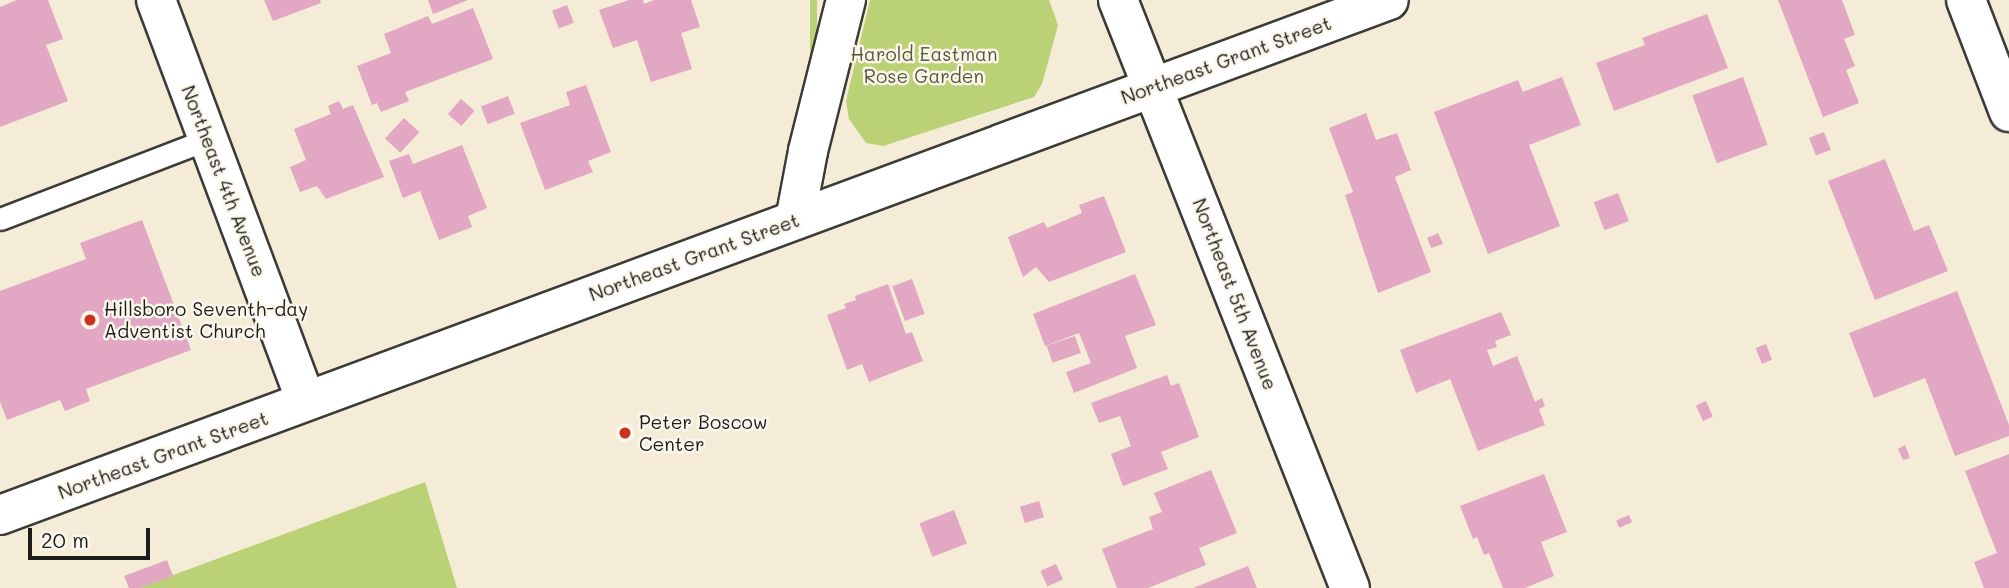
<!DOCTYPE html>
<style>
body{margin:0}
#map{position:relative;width:2009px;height:588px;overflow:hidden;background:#f4ecd6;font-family:Mali,sans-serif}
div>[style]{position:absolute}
.green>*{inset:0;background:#bbd175;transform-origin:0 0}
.building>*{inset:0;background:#e2a7c3;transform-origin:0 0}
.roads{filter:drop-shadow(2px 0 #3c3b38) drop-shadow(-2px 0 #3c3b38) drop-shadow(0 2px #3c3b38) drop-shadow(0 -2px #3c3b38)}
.service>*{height:21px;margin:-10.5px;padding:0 10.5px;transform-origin:10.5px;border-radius:10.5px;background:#fff}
.minor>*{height:38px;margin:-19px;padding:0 19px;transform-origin:19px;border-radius:19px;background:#fff}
.tertiary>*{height:38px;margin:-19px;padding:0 19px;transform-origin:19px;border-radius:19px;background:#fff}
.dots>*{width:19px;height:19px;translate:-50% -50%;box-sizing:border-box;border:4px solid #fbf7ec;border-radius:50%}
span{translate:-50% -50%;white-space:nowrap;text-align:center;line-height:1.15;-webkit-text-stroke:5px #fbf7ec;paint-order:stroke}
.park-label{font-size:19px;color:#545b3b}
.street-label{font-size:19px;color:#1c1c1c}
.poi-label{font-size:19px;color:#1c1c1c}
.left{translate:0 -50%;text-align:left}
.scale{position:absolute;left:28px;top:528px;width:122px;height:32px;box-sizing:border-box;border:4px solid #1c1c1c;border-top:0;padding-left:9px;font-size:21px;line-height:24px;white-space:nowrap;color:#1c1c1c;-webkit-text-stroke:5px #fbf7ec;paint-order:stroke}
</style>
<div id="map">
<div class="green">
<div style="left:810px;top:0;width:7px;height:83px"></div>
<div style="clip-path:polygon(870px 0,1049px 0,1058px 25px,1042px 84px,1034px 97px,883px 146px,866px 143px,849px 119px,846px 101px)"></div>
<div style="clip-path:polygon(425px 482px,457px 588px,138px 588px)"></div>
</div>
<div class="building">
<div style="clip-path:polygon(17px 0,48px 0,63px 39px,46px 45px,68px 101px,0 127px,0 7px)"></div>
<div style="clip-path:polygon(264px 0,320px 0,321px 3px,273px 21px)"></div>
<div style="clip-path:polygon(428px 0,468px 0,433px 14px)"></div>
<div style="clip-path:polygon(629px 0,643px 0,644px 4px,654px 0,691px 0,700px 27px,681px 33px,692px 69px,651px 82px,637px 40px,613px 48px,599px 10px)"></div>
<div style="clip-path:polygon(1778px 0,1842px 0,1855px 35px,1844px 39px,1855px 66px,1846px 70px,1859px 103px,1823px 117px)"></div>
<div style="left:567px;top:5px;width:19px;height:16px;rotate:69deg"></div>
<div style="clip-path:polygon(473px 8px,493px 59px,405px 92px,409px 101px,381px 112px,377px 103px,372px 105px,357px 66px,391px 53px,384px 34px,428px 16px,432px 24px)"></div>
<div style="clip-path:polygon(1707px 14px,1728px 68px,1614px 111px,1596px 63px,1645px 45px,1642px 38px)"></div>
<div style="clip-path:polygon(1562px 77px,1581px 125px,1529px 145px,1560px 226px,1488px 254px,1434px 112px,1518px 80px,1523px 92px)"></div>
<div style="left:1743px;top:77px;width:72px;height:54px;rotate:70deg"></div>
<div style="clip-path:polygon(586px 85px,611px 152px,588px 161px,593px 172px,545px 190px,520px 123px,570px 105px,566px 92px)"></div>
<div style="left:508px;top:96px;width:19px;height:29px;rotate:69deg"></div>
<div style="left:461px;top:99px;width:18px;height:20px;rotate:41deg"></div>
<div style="clip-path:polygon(339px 101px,343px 109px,353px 105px,384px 177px,326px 199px,317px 186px,300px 192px,290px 167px,306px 160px,294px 129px,331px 114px,328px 106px)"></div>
<div style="clip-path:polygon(1366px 113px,1376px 140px,1397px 133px,1411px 170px,1395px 177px,1431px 272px,1378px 293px,1345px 195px,1353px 192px,1329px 128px)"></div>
<div style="left:404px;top:118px;width:21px;height:28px;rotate:43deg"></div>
<div style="left:1824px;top:132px;width:19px;height:16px;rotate:69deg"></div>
<div style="clip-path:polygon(462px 145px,487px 208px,468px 216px,472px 227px,439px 240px,420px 191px,403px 198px,389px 161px,409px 154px,413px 164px)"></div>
<div style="clip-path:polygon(1885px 159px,1914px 231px,1929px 225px,1948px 271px,1875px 300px,1828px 181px)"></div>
<div style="left:1618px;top:193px;width:30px;height:26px;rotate:69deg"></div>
<div style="clip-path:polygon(1104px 196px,1126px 252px,1049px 282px,1036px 267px,1023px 277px,1008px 237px,1044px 222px,1047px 228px,1082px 213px,1079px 205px)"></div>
<div style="clip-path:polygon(142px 220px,191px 350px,86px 389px,90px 401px,65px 411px,60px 400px,7px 420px,0 402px,0 291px,86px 259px,80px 243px)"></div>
<div style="clip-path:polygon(1438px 233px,1443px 244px,1431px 248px,1427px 238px)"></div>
<div style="clip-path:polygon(1135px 274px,1156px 325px,1125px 336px,1137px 368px,1074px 393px,1066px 372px,1091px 363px,1079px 333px,1045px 346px,1033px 314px)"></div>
<div style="left:912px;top:279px;width:37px;height:21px;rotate:70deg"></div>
<div style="clip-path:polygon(888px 284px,906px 334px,912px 332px,923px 361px,869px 382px,862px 364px,847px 370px,827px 315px,846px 308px,844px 304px,856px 300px,855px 296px)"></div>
<div style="clip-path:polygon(1957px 291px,2009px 425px,2009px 436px,1955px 456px,1925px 378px,1874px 398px,1849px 333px)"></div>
<div style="clip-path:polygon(1501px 312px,1511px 335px,1495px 341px,1497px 347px,1487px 350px,1493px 366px,1517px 356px,1535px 402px,1542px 398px,1545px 406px,1539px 409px,1545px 425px,1478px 451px,1450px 379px,1416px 393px,1400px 350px)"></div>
<div style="left:1075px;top:336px;width:18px;height:30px;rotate:71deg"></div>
<div style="left:1766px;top:344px;width:17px;height:11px;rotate:69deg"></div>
<div style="clip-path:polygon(1167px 375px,1171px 386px,1179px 383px,1199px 437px,1161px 452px,1168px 469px,1123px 486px,1111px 454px,1131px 446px,1120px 416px,1099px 423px,1091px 403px)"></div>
<div style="left:1706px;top:401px;width:17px;height:11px;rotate:66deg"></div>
<div style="clip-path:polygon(1905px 445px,1910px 458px,1903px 460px,1898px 449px)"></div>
<div style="clip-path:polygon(2009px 454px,2009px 588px,1984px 588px,1974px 562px,1997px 553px,1965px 471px)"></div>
<div style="clip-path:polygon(1211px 470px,1237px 533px,1199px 548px,1206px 565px,1148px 588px,1117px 588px,1102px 549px,1153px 529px,1149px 517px,1162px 512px,1154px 493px)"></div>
<div style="clip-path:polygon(1544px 474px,1567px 532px,1541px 542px,1554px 576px,1525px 588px,1503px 588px,1489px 553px,1484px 555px,1477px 537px,1473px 539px,1460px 506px)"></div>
<div style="left:1039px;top:501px;width:17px;height:20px;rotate:73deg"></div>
<div style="left:954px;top:510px;width:36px;height:37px;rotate:69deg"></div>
<div style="left:1629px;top:515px;width:8px;height:14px;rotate:67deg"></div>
<div style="clip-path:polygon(167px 560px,173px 576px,139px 588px,129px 588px,124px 576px)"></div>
<div style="left:1056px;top:564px;width:17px;height:17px;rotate:66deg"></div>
<div style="clip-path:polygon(1248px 566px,1257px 588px,1193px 588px)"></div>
</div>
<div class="roads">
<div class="service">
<div style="left:0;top:219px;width:223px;rotate:-21deg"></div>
</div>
<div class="minor">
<div style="left:156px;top:0;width:428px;rotate:69.5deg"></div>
<div style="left:1966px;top:0;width:120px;rotate:69deg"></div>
<div style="left:795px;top:220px;width:70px;rotate:-79.3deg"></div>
<div style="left:808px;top:151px;width:156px;rotate:-75.9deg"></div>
</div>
<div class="tertiary">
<div style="left:1118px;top:0;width:632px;rotate:68.47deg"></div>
<div style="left:0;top:515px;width:1481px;rotate:-20.34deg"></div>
</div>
</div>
<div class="dots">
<div style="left:90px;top:320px;background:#c8321e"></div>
<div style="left:625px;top:433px;background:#c8321e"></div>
</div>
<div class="park-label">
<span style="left:924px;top:65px">Harold Eastman<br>Rose Garden</span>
</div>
<div class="street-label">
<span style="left:1226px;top:60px;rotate:-20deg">Northeast Grant Street</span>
<span style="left:224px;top:181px;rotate:69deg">Northeast 4th Avenue</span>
<span style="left:694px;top:257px;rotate:-20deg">Northeast Grant Street</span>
<span style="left:1235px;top:294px;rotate:69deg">Northeast 5th Avenue</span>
<span style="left:163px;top:455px;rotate:-20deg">Northeast Grant Street</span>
</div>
<div class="poi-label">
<span class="left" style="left:104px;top:320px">Hillsboro Seventh-day<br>Adventist Church</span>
<span class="left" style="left:639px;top:433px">Peter Boscow<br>Center</span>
</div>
<div class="scale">20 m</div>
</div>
